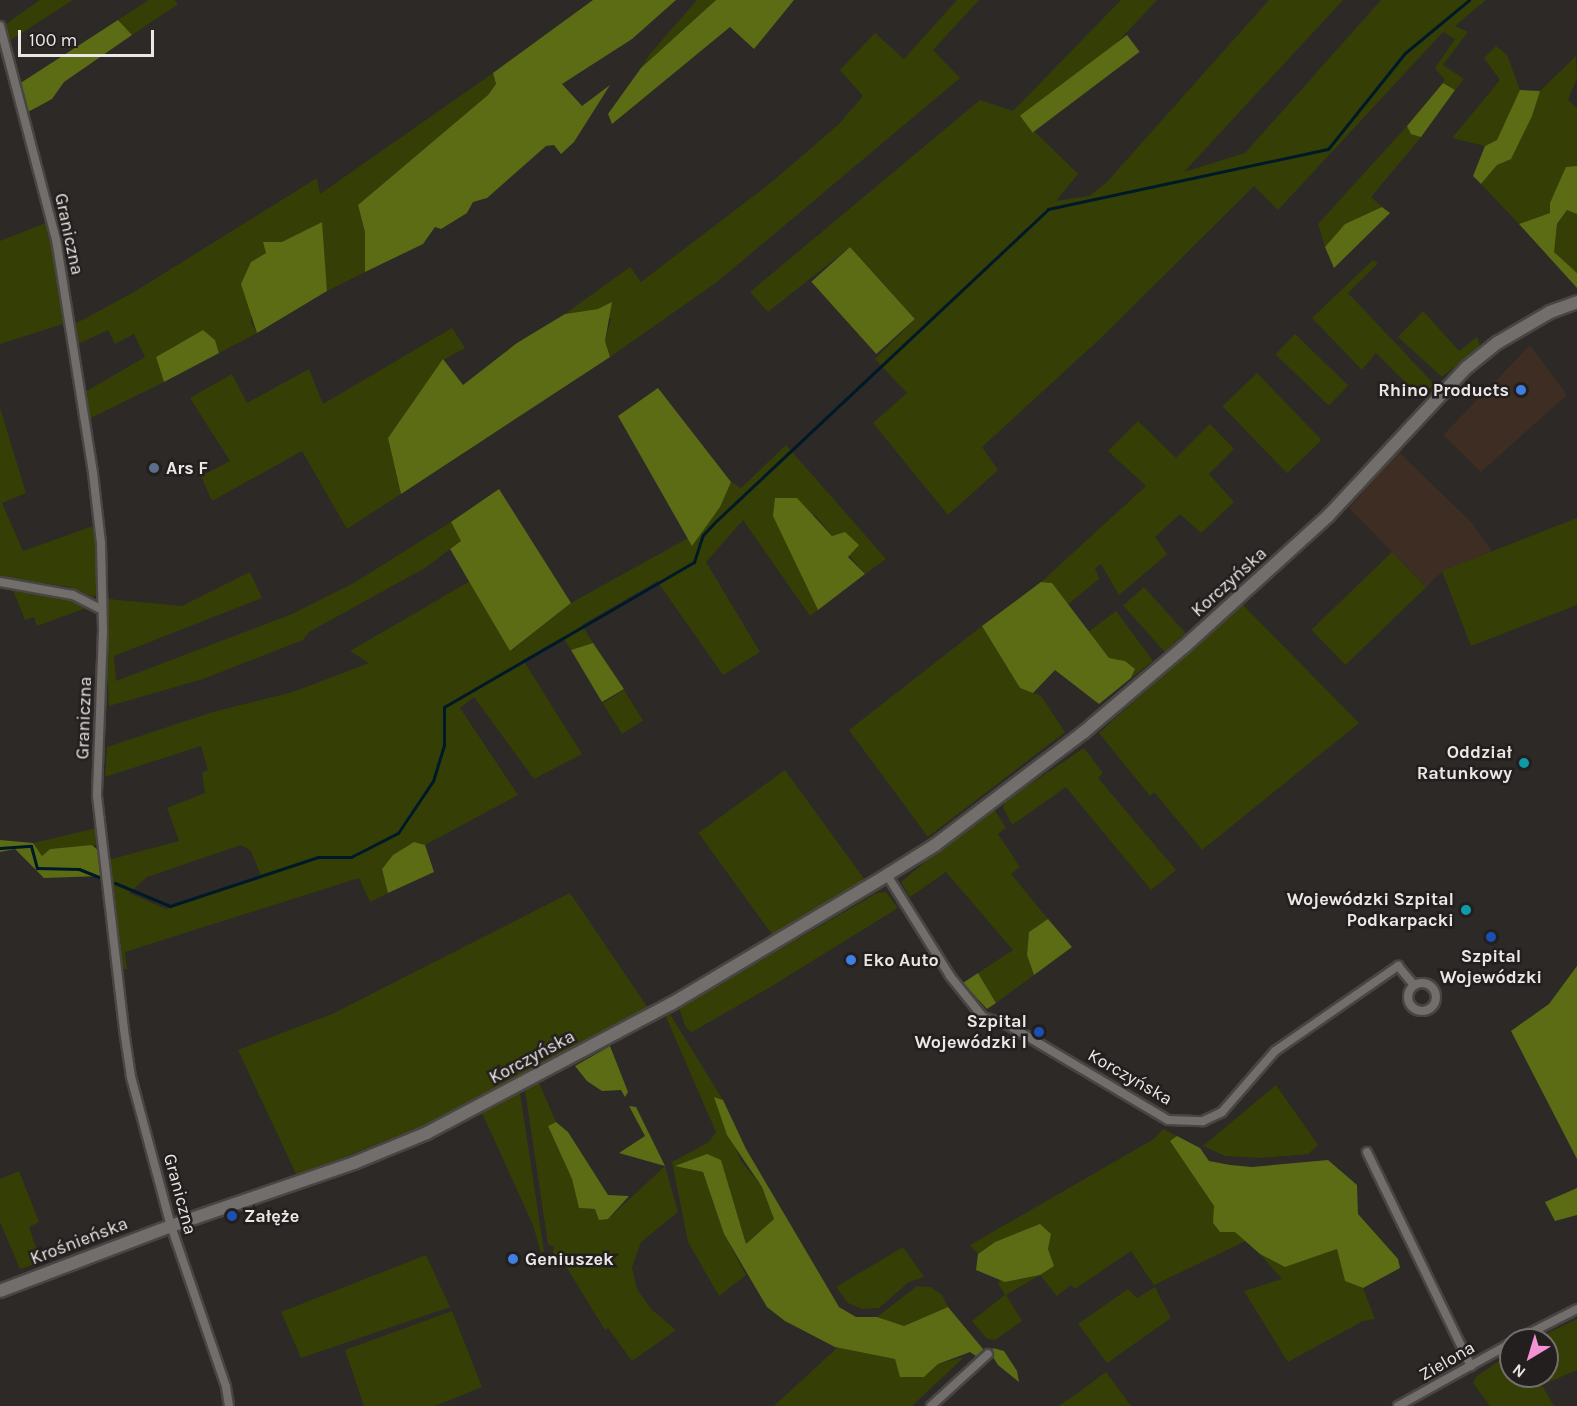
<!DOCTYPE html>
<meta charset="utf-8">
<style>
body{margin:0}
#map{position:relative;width:1577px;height:1406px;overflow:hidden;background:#2c2927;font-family:Karla,sans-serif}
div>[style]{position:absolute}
.commercial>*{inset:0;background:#3d2d22}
.green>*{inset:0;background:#353f05;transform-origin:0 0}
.forest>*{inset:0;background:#5b6c14;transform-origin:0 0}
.stream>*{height:3px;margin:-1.5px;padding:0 1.5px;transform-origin:1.5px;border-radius:1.5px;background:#001928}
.roads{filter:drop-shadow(2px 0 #484543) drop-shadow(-2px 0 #484543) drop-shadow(0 2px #484543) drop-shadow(0 -2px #484543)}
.minor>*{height:8px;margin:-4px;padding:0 4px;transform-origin:4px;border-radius:4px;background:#726e6c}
.minor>.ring{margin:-4px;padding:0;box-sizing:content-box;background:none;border:8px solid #726e6c;border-radius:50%}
.secondary>*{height:12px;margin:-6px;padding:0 6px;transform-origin:6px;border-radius:6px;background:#726e6c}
.dots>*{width:16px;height:16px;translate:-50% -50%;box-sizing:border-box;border:3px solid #231f1e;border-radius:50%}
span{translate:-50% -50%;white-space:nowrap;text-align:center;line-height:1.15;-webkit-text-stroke:5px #231f1e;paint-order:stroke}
.street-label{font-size:18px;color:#eae7e6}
.poi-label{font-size:18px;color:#eae7e6;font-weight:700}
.right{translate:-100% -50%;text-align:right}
.left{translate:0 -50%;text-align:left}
.north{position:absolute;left:1499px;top:1328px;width:60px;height:60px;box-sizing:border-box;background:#231f1e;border:2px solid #736f6e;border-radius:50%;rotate:218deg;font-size:16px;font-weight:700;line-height:24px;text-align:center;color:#eae7e6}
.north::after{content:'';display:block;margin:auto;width:21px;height:27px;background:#f391d5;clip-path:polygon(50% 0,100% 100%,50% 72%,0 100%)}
.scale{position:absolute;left:18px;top:30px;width:136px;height:27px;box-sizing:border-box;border:3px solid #eae7e6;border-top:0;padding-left:8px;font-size:18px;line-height:21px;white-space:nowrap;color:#eae7e6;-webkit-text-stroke:4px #231f1e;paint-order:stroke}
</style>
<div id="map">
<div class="commercial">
<div style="clip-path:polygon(1530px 345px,1567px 395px,1481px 472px,1443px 435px)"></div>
<div style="clip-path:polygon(1398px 451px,1472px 523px,1492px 551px,1443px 571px,1426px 587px,1349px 508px)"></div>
</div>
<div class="green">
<div style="clip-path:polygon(40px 0,73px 0,6px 43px,3px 26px)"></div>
<div style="clip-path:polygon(149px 0,175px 0,178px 4px,132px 35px,118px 20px)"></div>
<div style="clip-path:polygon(697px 0,716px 0,641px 68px,649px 55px)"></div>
<div style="clip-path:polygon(957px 0,979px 0,933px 50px,960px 78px,717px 282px,610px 357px,605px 341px,611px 319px,598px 309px,565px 314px,630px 267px,641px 282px,773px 181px,839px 124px,863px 96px,840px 70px,875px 33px,904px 59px)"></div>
<div style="clip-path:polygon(1121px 0,1157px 0,1034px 131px,1078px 174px,1056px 201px,1089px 196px,1106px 183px,1269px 0,1343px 0,1184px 172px,1245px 153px,1381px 0,1486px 0,1455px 26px,1468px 32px,1443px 65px,1464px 79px,1455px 90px,1443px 83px,1445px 80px,1435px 68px,1455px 39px,1443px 32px,1278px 210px,1254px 186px,1102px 337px,982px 447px,998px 470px,948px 515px,873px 423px,907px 393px,875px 359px,915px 319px,850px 247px,768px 312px,750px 292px,980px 100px,1013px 111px)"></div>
<div style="clip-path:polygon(1496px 46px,1507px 55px,1520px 90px,1511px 117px,1497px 140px,1485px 146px,1452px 138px,1500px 80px,1484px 58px)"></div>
<div style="clip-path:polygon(1576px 56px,1577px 78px,1568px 100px,1577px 108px,1577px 166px,1566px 168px,1550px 213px,1519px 224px,1481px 184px,1497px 165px,1511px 158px,1540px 91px)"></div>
<div style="clip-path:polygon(493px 73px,496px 84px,488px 95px,358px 205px,365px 232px,365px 272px,327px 291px,321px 222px,282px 243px,264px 242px,266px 253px,251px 262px,251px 322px,257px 333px,219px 353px,215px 340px,203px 330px,156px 357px,164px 382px,89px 419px,85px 392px,145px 357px,134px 334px,115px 344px,108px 330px,76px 345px,73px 325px,134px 292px,317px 178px,320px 194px)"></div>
<div style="clip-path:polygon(1407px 126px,1421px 137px,1371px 197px,1382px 207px,1345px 224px,1325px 247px,1318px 224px)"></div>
<div style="clip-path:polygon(1567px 210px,1577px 214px,1577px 273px,1553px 252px,1557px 225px)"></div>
<div style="clip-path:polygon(48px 222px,66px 323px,0 344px,0 241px)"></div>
<div style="clip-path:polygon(1373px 260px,1378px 263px,1348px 293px,1434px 384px,1421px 398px,1376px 353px,1362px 370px,1312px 318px)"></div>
<div style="clip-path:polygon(1423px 311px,1459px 351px,1477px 337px,1480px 346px,1442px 377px,1398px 337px)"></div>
<div style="clip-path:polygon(452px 328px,465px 348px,443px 360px,388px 438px,401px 494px,347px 529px,302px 451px,212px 501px,201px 476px,230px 461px,190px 398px,232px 374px,247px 403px,309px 369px,323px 404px)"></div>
<div style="left:1295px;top:334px;width:74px;height:28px;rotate:44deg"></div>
<div style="left:1257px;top:373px;width:93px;height:48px;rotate:46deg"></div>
<div style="clip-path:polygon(0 408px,26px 493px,2px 503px,23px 551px,96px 525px,98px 592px,94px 597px,69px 587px,0 577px)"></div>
<div style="clip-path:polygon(1138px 421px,1176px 458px,1210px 424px,1234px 449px,1209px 474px,1234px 502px,1201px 533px,1180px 514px,1155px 537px,1167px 554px,1119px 595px,1101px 564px,1095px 568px,1099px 579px,1066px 606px,1052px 583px,1041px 582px,1146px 486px,1108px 451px)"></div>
<div style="clip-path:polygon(evenodd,786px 445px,886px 559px,865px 574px,814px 514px,798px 568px,818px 610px,810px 616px,743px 520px,706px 562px,760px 652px,723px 675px,657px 581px,582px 625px,593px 643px,571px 650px,563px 637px,523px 660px,582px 754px,534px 779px,474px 697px,460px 708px,518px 795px,425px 845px,414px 842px,393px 855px,382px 869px,388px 893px,370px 902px,359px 878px,125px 952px,127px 969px,120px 969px,108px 860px,179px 841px,167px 808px,205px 793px,202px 773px,208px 770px,201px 746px,105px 777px,107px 747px,213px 712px,293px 692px,369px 663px,350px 651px,472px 580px,511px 651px,571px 603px,690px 537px,692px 545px,731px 482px,741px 488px,786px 445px,241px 845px,251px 851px,262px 878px,166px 909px,129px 893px,147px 877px,241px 845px)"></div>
<div style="clip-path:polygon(1577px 518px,1577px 605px,1471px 646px,1442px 571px)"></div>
<div style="clip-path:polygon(451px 522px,461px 541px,425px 568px,309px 632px,303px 640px,203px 679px,109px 706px,103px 607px,108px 599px,182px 606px,250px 572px,262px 598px,114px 656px,116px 681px,292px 614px,354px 583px)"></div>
<div style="left:1392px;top:552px;width:49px;height:112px;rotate:46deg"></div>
<div style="left:1144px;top:587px;width:62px;height:28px;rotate:48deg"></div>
<div style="clip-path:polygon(13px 590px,69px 599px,86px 608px,37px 626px,34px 617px,25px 620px)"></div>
<div style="clip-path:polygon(1242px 604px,1359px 723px,1202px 850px,1154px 792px,1150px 796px,1099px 733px)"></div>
<div style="clip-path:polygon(1116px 611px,1153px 661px,1131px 678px,1135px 669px,1125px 661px,1109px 658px,1088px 632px)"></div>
<div style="clip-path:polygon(982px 626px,1020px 688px,1041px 696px,1065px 732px,928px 837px,849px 730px)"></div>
<div style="left:624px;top:690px;width:36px;height:25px;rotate:58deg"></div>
<div style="clip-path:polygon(1084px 748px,1103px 773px,1098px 778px,1176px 870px,1151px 890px,1066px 787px,1012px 825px,1003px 807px,1005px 801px)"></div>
<div style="left:785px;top:770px;width:137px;height:107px;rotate:54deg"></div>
<div style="clip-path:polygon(992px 806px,1006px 828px,998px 834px,1020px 867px,1011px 874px,1048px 919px,1029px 932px,1027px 955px,1034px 975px,996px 1003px,978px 973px,1013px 950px,946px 872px,910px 897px,901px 882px)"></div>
<div style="clip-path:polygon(97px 828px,97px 845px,50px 849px,42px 856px,33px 843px)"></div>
<div style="clip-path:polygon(886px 892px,898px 908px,767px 989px,692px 1032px,686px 1028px,679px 1008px,877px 893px)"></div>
<div style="clip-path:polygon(570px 893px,648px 1008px,447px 1116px,297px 1176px,238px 1050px,332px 1014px)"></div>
<div style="clip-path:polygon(670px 1014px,723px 1100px,715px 1097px,741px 1161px,762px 1187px,774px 1219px,746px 1244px,721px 1160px,676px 1166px,703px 1172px,724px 1234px,746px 1275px,719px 1296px,688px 1242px,672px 1162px,709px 1142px,716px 1132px,666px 1017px)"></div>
<div style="clip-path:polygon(539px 1083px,556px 1122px,548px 1126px,572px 1179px,579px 1208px,595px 1209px,608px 1219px,665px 1166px,678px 1212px,641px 1242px,632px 1267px,637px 1289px,651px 1309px,676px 1330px,632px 1361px,608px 1328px,605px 1330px,559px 1255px,553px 1256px,554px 1247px,548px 1244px,525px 1090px)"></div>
<div style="clip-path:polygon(1276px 1085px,1318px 1145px,1308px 1154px,1260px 1158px,1225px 1156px,1203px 1146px)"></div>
<div style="clip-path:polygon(520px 1093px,544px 1251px,541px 1253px,533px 1225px,482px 1113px)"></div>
<div style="clip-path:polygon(1163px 1129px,1177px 1136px,1171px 1142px,1214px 1206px,1220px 1232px,1235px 1232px,1248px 1240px,1154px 1285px,1131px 1251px,1075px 1289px,1071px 1285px,1057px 1296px,1040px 1275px,1006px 1295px,1022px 1321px,995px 1340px,986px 1338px,972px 1321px,1005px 1295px,998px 1283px,1001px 1279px,1006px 1282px,1040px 1275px,1053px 1266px,1048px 1249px,1051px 1234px,1040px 1225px,995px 1242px,978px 1254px,970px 1245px,1154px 1139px)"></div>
<div style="clip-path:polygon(19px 1171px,39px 1222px,29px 1227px,41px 1262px,20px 1269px,0 1222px,0 1179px)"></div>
<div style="clip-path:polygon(903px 1247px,924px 1277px,909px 1282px,879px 1308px,862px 1309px,848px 1303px,836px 1287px)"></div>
<div style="clip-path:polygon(1337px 1249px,1345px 1281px,1363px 1288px,1375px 1319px,1363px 1321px,1288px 1362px,1244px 1291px,1282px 1279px,1260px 1254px,1285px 1267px)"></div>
<div style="clip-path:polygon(426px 1255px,450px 1307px,301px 1358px,281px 1312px)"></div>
<div style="clip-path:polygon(917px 1286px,931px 1287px,942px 1295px,948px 1307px,904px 1326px,877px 1317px)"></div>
<div style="clip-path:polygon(1155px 1287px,1171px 1318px,1107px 1363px,1078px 1324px,1128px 1289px,1137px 1298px)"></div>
<div style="clip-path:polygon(452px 1311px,482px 1387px,435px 1406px,364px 1406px,345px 1350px)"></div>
<div style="clip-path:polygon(1577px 1319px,1577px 1370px,1542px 1385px,1554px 1406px,1490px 1406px,1473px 1383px,1477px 1376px,1511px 1353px,1511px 1376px,1547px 1376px,1547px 1340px,1533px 1340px)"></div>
<div style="clip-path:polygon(838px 1347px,896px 1359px,924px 1377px,938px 1364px,964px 1357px,912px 1406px,774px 1406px)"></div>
<div style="clip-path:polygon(1106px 1372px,1131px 1406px,1058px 1406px,1075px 1395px)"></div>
</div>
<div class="forest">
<div style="clip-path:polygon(593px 0,676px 0,632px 39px,562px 84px,582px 106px,610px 85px,574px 142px,561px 154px,554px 145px,546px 146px,487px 198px,473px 202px,467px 213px,441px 229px,435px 227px,423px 244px,365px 272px,365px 232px,358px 205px,488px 95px,496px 84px,493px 73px)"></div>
<div style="clip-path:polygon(716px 0,794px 0,754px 49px,730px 27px,612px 124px,608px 114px,641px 68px)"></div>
<div style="clip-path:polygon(118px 20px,132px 35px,64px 82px,52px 99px,26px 113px,19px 84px)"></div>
<div style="left:1127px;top:35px;width:21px;height:134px;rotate:53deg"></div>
<div style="clip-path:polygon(1443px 83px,1455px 90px,1421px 137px,1411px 134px,1407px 126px)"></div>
<div style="clip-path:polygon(1520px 90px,1540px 91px,1532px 116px,1511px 159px,1497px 165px,1481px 184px,1473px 176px,1485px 146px,1497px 140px)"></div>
<div style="clip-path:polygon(1577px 166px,1577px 214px,1567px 210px,1557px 224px,1554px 252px,1577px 273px,1577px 288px,1519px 224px,1550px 213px,1550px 203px,1566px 167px)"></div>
<div style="clip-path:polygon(1382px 207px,1390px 213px,1334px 268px,1325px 247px,1345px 224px)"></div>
<div style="clip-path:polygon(322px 222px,327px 291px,257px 333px,241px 284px,251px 262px,266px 253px,263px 242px,282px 242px)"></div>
<div style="left:850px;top:247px;width:97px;height:52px;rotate:48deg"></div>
<div style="clip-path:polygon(612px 302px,605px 341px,610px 357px,401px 494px,388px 438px,443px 359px,463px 385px,517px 343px,565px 314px,598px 309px)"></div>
<div style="clip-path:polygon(203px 330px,215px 340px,219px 353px,164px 382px,156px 357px)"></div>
<div style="clip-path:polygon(658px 388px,731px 482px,720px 507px,692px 546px,618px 416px)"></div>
<div style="clip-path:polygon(499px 489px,571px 603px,510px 651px,450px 549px,461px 541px,451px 522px)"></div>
<div style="clip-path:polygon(775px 498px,797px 498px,832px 536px,845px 532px,859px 545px,848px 557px,865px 574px,818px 610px,773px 516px)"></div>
<div style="clip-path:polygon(1041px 582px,1052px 583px,1109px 658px,1125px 661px,1135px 669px,1131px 678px,1099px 704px,1055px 670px,1033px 693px,1020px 688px,982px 626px)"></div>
<div style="clip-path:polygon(593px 643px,624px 689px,602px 702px,571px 650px)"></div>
<div style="clip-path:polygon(0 840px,33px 843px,42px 856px,50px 849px,92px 845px,99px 851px,102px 876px,44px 878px,15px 849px,0 852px)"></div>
<div style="clip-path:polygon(414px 842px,425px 845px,434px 872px,388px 893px,382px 869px,393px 855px)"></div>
<div style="clip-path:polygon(1048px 919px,1072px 947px,1034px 975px,1027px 955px,1029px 932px)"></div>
<div style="clip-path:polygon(1577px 966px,1577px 1159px,1511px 1031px,1549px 1004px)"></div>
<div style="clip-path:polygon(978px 973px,996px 1003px,987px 1009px,963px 983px)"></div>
<div style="clip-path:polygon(610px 1046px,628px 1092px,625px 1097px,621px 1090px,602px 1091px,587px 1081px,575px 1066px)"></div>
<div style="clip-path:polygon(714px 1097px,723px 1100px,746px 1149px,839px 1307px,856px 1317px,877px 1317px,904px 1326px,948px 1307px,983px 1349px,979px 1358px,970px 1352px,938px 1364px,924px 1377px,900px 1377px,895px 1359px,835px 1347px,785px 1321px,767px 1307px,724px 1234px,703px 1172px,675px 1166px,707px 1154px,721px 1160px,746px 1244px,774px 1219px,762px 1187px,727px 1135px)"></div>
<div style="clip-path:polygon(629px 1106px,636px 1107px,665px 1166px,619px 1153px,645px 1136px)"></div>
<div style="clip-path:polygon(556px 1122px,568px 1132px,608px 1195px,629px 1196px,608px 1219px,599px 1220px,595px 1209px,579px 1208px,572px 1179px,548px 1126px)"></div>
<div style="clip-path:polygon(1177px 1136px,1200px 1148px,1209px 1161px,1230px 1165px,1252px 1167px,1328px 1160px,1357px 1185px,1358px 1214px,1398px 1259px,1400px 1268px,1363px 1288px,1345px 1281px,1337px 1249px,1285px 1267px,1260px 1254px,1235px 1232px,1220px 1232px,1213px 1223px,1214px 1206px,1170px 1141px)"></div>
<div style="clip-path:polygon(1577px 1188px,1577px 1215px,1555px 1221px,1545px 1202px)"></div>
<div style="clip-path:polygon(1040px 1224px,1051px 1234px,1048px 1249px,1054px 1266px,1040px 1275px,1005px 1282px,976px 1270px,978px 1254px,995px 1242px)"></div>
<div style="clip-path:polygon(993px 1348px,1004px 1351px,1017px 1371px,1019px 1382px,998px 1365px,991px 1354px)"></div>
</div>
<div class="stream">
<div style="left:0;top:848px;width:31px;rotate:-4deg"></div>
<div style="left:31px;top:846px;width:23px;rotate:75deg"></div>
<div style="left:37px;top:868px;width:42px;rotate:1.4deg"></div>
<div style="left:79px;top:869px;width:22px;rotate:22deg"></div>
<div style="left:115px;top:883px;width:60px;rotate:22.7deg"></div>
<div style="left:170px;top:906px;width:156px;rotate:-18.3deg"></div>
<div style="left:318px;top:857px;width:33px"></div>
<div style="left:351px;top:857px;width:53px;rotate:-27.1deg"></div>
<div style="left:398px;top:833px;width:63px;rotate:-56.1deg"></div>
<div style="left:433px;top:781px;width:37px;rotate:-73deg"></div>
<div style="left:444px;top:746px;width:39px;rotate:-90deg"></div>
<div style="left:444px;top:707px;width:289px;rotate:-30.1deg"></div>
<div style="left:694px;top:562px;width:28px;rotate:-72deg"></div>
<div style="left:703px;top:535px;width:16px;rotate:-47deg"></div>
<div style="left:714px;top:523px;width:458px;rotate:-43.2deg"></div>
<div style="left:1048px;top:209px;width:286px;rotate:-12.1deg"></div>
<div style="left:1328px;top:149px;width:123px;rotate:-51.3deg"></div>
<div style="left:1405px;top:53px;width:83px;rotate:-39.6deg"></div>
</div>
<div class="roads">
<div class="minor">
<div style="left:0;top:26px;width:220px;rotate:75.3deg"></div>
<div style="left:56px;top:239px;width:237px;rotate:81deg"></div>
<div style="left:93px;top:473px;width:70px;rotate:83.5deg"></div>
<div style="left:101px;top:543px;width:87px;rotate:88.7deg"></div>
<div style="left:103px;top:630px;width:166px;rotate:92.1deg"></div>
<div style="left:97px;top:796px;width:236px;rotate:83.4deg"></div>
<div style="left:124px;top:1030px;width:48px;rotate:81.5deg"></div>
<div style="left:131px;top:1077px;width:154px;rotate:75deg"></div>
<div style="left:171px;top:1226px;width:170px;rotate:71.1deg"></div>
<div style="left:226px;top:1387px;width:19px;rotate:81deg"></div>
<div style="left:0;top:582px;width:74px;rotate:10.1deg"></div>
<div style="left:73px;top:595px;width:29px;rotate:27deg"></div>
<div style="left:887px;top:875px;width:119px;rotate:58deg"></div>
<div style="left:950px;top:976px;width:53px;rotate:51.2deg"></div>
<div style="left:983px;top:1017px;width:26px;rotate:18deg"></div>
<div style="left:1008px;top:1025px;width:186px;rotate:30.7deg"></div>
<div style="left:1168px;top:1120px;width:35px;rotate:2deg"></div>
<div style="left:1203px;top:1121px;width:21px;rotate:-25deg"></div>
<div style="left:1222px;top:1112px;width:81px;rotate:-49deg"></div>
<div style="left:1275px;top:1051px;width:150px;rotate:-34.6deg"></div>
<div style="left:1398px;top:966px;width:25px;rotate:50deg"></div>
<div class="ring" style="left:1408px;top:983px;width:20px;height:20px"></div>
<div style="left:1367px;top:1152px;width:238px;rotate:64.1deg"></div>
<div style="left:1516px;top:1340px;width:68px;rotate:-26.9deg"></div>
<div style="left:931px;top:1406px;width:77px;rotate:-42.4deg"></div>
<div style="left:1398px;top:1406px;width:129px;rotate:-29.1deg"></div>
</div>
<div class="secondary">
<div style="left:0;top:1291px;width:183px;rotate:-20.8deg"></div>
<div style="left:171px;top:1226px;width:194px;rotate:-19deg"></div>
<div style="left:354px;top:1163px;width:79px;rotate:-22.3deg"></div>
<div style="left:427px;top:1133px;width:276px;rotate:-27.9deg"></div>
<div style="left:671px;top:1004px;width:252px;rotate:-30.8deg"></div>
<div style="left:887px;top:875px;width:57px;rotate:-32deg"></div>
<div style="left:935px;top:845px;width:187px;rotate:-37.2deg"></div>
<div style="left:1084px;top:732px;width:131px;rotate:-40.4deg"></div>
<div style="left:1184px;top:647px;width:195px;rotate:-42.3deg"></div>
<div style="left:1328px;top:516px;width:202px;rotate:-47deg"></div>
<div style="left:1466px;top:368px;width:40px;rotate:-39deg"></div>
<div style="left:1497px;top:343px;width:61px;rotate:-30.3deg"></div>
<div style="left:1550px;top:312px;width:29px;rotate:-20deg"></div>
</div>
</div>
<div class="dots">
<div style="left:1521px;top:390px;background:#3f7fe0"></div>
<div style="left:154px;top:468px;background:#5c6f8a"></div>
<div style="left:1524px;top:763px;background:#0f9aa8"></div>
<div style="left:1466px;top:910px;background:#0f9aa8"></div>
<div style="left:1491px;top:937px;background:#1a4fb4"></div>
<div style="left:851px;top:960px;background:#3f7fe0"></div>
<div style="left:1039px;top:1032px;background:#1a4fb4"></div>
<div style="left:232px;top:1216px;background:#1a4fb4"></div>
<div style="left:513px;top:1259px;background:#3f7fe0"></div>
</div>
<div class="street-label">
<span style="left:69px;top:234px;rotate:78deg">Graniczna</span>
<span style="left:1229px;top:582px;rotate:-42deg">Korczyńska</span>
<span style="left:84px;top:718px;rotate:-88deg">Graniczna</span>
<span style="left:532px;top:1057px;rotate:-28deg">Korczyńska</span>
<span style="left:1130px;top:1077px;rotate:30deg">Korczyńska</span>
<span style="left:180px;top:1194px;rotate:75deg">Graniczna</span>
<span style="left:79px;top:1241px;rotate:-21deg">Krośnieńska</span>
<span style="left:1447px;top:1361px;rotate:-30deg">Zielona</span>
</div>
<div class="poi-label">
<span class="right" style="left:1509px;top:390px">Rhino Products</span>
<span class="left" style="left:166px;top:468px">Ars F</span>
<span class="right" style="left:1512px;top:763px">Oddział<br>Ratunkowy</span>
<span class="right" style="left:1454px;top:910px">Wojewódzki Szpital<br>Podkarpacki</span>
<span style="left:1491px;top:967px">Szpital<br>Wojewódzki</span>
<span class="left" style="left:863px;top:960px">Eko Auto</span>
<span class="right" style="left:1027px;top:1032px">Szpital<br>Wojewódzki I</span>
<span class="left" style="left:244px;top:1216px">Załęże</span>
<span class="left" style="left:525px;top:1259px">Geniuszek</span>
</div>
<div class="north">N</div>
<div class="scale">100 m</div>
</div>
